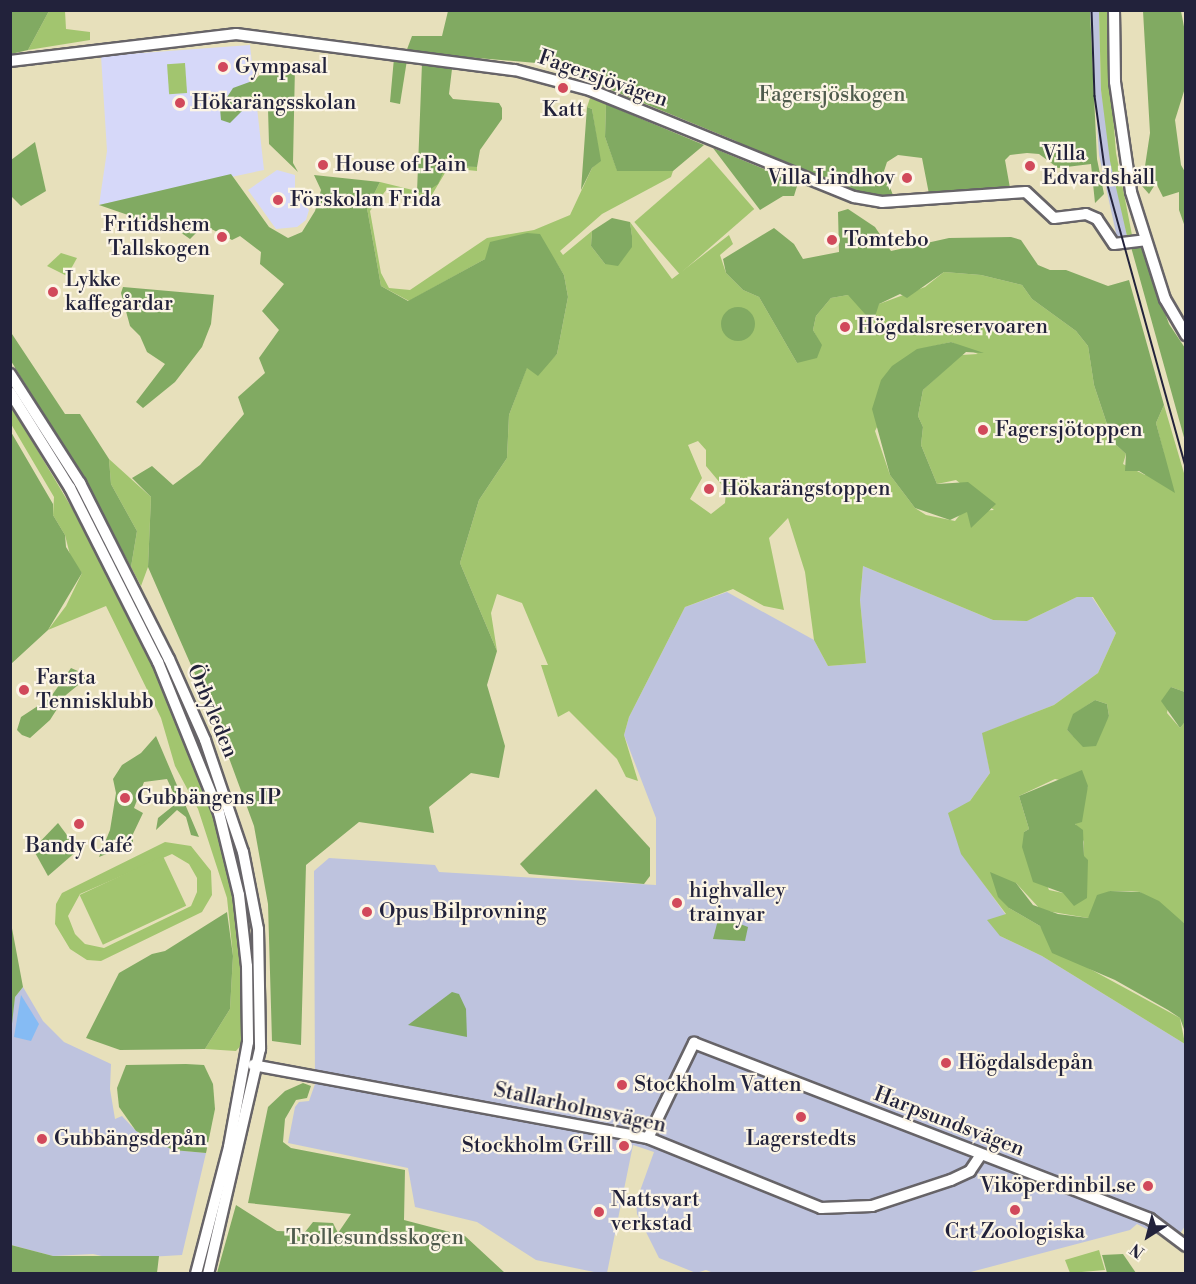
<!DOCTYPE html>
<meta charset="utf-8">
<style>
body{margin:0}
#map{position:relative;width:1196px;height:1284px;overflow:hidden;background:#e7e0bb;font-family:"Libre Bodoni",serif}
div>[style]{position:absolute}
.built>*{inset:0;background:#d6d8f9}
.industrial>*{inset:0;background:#bec3de}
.green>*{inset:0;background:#a2c56f;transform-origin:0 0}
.forest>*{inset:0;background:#81aa62}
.round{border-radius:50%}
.water>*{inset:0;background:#85bbf4}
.roads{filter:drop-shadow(2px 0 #676468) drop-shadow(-2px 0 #676468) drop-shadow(0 2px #676468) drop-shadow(0 -2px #676468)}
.secondary>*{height:10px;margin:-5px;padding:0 5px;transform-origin:5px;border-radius:5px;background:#fff}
.rail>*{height:1.5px;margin:-0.75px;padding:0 0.75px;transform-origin:0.75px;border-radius:0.75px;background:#22223b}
.dots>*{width:16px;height:16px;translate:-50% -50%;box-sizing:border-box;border:3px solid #fcf5e5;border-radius:50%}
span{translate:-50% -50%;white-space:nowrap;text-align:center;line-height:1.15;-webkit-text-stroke:4.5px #fcf5e5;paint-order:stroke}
.poi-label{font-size:21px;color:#22223b}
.left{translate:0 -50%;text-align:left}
.right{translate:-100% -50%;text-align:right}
.street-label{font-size:21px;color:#22223b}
.park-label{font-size:21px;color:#4f5b4d}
.frame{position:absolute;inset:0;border:12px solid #22223b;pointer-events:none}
.north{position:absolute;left:1118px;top:1206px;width:60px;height:60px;-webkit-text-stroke:4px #fcf5e5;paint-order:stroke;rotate:216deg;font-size:16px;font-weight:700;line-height:24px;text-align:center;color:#22223b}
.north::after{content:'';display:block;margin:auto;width:21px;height:27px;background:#22223b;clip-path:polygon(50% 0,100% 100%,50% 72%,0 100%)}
</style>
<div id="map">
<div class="built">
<div style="clip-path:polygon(250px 45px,264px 170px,99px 205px,107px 151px,101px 56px)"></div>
<div style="clip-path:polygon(277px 170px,295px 175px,295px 191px,309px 210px,306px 220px,297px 227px,276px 229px,248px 190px)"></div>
</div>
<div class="industrial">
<div style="clip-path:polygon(1090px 11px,1099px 11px,1101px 90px,1127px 236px,1117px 238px,1099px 155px)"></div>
<div style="clip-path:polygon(863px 566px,993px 620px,1027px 621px,1077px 597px,1092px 597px,1116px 633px,1098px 673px,1054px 705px,983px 733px,990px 773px,970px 801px,962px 854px,1006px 915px,1000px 936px,1042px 956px,1185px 1044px,1185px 1226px,1174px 1243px,1137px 1224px,1130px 1230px,967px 1273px,716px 1274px,706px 1270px,696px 1273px,659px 1258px,637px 1214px,636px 1202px,654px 1152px,633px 1145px,607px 1273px,599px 1273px,536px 1260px,477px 1222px,415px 1207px,408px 1168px,288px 1143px,295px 1107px,299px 1102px,309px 1101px,315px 1084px,314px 871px,329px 858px,435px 865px,439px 872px,656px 885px,656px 818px,624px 735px,629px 717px,685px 607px,727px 592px,814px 640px,828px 666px,866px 663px,860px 600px)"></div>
<div style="clip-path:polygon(23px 987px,43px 1021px,64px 1042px,111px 1064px,110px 1089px,115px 1119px,122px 1116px,136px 1131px,173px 1150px,206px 1153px,182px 1255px,115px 1259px,93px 1254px,53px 1256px,11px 1245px,10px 1033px,15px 997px)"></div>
</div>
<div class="green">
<div style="clip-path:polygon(49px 11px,65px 11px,66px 29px,90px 32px,90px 40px,28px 50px)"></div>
<div style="clip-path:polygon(1099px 11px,1111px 11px,1111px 88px,1116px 153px,1132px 235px,1127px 236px,1110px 161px,1101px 90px)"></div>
<div style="left:185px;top:63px;width:30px;height:18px;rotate:86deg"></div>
<div style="clip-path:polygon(evenodd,590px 98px,606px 104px,605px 137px,617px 170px,673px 171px,671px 177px,602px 214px,560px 251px,563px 255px,592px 231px,591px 246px,605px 264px,632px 236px,630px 222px,672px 279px,729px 235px,733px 244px,720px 255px,726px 273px,743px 290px,759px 297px,797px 363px,821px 345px,813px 330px,816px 316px,831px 298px,848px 295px,879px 304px,925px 287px,944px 272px,981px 275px,1022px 285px,1032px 299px,1076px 331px,1088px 346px,1094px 385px,1113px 442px,1126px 454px,1123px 464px,1145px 475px,1164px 454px,1156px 423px,1164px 405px,1186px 480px,1185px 692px,1171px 687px,1167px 713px,1180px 728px,1185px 722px,1185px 924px,1140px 892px,1131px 891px,1110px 891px,1088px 918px,1041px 910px,1016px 883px,1009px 908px,1040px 926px,1050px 942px,1090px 969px,1180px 1018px,1185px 1044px,1042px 956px,1000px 936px,987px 920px,1006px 914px,961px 854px,948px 813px,970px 801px,990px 773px,982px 733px,1054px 705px,1098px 673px,1116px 633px,1093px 597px,1077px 597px,1027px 621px,993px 620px,863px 566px,860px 600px,866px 663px,828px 666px,814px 640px,805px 572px,788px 518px,769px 538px,784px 610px,764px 606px,733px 589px,685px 607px,629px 717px,624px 735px,638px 781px,626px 777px,617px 759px,569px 711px,558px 717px,541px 665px,548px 665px,522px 603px,497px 594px,491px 613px,497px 651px,460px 563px,479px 500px,507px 458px,509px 415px,527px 367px,550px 361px,557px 354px,568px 297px,564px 275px,556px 262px,485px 259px,409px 301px,381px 286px,367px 208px,380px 182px,425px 193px,445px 166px,477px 167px,477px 171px,448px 168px,427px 203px,387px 189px,370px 211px,381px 273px,389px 288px,410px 290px,487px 238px,534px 230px,570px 215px,592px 168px,600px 161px,592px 109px,587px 107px,590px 98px,951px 342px,978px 354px,961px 355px,923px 390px,918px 416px,923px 427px,921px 445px,937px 484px,956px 480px,994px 510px,962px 512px,955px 521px,926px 515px,915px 508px,890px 475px,875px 431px,917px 350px,951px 342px,590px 98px,698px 441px,706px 450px,706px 466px,726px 490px,725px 503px,711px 514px,690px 499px,702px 478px,688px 445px,698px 441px,590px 98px,1095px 700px,1107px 704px,1109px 716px,1104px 724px,1073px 736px,1067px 730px,1077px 712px,1095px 700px,590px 98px,1055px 779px,1088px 786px,1075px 823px,1084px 842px,1084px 856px,1063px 893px,1049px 890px,1024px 832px,1029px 829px,1019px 796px,1055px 779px)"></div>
<div style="left:709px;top:157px;width:69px;height:99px;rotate:49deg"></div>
<div style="clip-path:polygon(61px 253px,77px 258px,67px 276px,47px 266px)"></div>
<div style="clip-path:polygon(10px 404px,101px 557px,148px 653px,217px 824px,234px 891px,241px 958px,243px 1031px,243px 1043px,236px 1051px,205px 1049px,230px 1009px,233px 956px,227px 898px,198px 809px,175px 766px,161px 718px,106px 606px,48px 630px,66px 606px,82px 573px,71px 559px,65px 535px,53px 515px,54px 497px,11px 424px)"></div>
<div style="clip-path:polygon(109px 459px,151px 497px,148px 567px,141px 586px,131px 567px,137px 531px,111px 484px)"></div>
<div style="clip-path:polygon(evenodd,165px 842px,191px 846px,211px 871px,212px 895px,202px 912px,101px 961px,87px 960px,70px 949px,55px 924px,56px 904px,62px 893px,165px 842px,172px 854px,189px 864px,197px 878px,197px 892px,191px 906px,104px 948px,85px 944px,75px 934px,68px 916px,80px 894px,172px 854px)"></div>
<div style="left:163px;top:856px;width:55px;height:92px;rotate:65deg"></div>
<div style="clip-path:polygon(1099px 1250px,1105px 1270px,1070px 1273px,1065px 1260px)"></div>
</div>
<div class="forest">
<div style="clip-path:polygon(10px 11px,49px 11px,28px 50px,11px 54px)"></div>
<div style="clip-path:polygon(448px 11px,1090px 11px,1097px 159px,1104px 194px,1095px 203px,1091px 164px,1058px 168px,1039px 154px,1027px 153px,1010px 155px,1005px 160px,1010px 188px,929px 194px,922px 158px,898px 155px,887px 162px,884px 171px,894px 198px,869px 196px,764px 158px,736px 141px,548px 64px,406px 52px,412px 36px,442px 36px)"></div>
<div style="clip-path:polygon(1143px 11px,1181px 11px,1185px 32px,1185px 88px,1175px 120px,1181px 165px,1185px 172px,1185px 227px,1179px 210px,1179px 192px,1163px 197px,1156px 183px,1149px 194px,1142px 186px,1150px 133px)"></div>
<div style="clip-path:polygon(394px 58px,407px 60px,400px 104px,390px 102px)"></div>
<div style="clip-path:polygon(422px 63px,452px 69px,449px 94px,453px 99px,499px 103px,502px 108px,502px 119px,480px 150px,477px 167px,446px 166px,438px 184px,425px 193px,417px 192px)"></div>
<div style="clip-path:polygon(276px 64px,295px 66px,293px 163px,298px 172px,269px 144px,268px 109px,257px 96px,230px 123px,221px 120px,220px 108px,233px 88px,255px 80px,266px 68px)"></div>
<div style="clip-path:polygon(606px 104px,644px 120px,704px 145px,673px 171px,617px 171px,605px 137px)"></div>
<div style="clip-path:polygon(587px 107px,592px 109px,601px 161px,592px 168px,581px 190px)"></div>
<div style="clip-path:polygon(35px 142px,46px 191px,21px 206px,11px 196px,11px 160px)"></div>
<div style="clip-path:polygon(713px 148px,798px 183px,794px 196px,783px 196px,760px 210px)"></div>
<div style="clip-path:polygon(231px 174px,269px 227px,288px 238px,302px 232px,315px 211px,321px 190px,314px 175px,380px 182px,367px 208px,381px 286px,408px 301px,485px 259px,490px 242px,527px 233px,540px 234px,564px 275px,568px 297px,557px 354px,538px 376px,527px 368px,509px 415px,507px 458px,479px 500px,460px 563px,497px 651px,487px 685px,505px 746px,499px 778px,471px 773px,429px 807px,434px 833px,359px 822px,306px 865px,301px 1045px,272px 1041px,268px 904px,254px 826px,215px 720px,148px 567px,151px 497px,132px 478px,152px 466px,173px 485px,200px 465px,244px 414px,238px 397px,265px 373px,259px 358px,279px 330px,262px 311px,284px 284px,260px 264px,261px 252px,240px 236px,232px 240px,204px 225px,190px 239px,163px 220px,153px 231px,128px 215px,99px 205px)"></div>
<div style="clip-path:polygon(848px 209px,875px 227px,891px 251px,949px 238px,1011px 237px,1021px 240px,1038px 265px,1050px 270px,1066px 270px,1108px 286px,1129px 280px,1164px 405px,1156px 423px,1175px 493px,1139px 471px,1125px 471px,1126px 454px,1113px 442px,1094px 385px,1088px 346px,1076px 331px,1032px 299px,1022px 285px,981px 275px,944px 272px,907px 298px,900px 294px,879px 304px,873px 323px,848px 295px,831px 298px,816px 316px,813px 330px,822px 345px,817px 358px,797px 363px,759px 297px,743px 290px,726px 273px,723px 259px,774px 228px,794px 244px,803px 259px,839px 252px,838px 212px)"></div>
<div style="clip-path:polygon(612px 218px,630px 222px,632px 236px,632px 247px,618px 266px,605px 264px,591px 246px,592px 231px)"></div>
<div style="clip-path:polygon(1137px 245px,1142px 249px,1169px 324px,1185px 348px,1185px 441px,1131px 247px)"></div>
<div style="clip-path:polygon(123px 287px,214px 295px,211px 324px,202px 347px,175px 382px,143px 408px,136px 402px,165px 364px,147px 352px,140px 336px,130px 326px,121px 293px)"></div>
<div class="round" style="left:721px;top:307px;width:34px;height:34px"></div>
<div style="clip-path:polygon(10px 331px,65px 414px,80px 414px,109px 459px,111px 484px,137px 531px,131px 567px,85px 482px,11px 361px)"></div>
<div style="clip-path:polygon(951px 342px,984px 353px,966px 352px,923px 390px,918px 416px,923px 427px,921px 445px,937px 484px,968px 482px,996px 504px,971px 528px,967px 512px,950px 520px,915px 508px,890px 475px,872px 409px,881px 380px,892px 366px,917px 349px)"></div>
<div style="clip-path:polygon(11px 432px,53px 504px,53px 515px,65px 535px,66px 547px,82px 573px,48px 630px,11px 664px)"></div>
<div style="clip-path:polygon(71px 668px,89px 676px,66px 695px,50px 720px,30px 738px,22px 735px,17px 730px,21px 717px,50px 698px)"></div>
<div style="clip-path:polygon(1171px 687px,1185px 692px,1185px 722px,1180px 728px,1161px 701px)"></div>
<div style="clip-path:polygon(1095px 700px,1107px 704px,1109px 716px,1096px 746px,1083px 747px,1067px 730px,1073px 714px)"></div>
<div style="clip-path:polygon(156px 736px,199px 837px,191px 835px,186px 817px,177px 810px,156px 830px,158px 818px,173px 806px,174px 794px,167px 779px,144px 782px,134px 808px,143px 813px,133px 834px,133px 843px,99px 857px,110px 830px,116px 793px,113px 779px,122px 765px,141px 753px)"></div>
<div style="clip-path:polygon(1082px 770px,1088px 786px,1082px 822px,1075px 824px,1083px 830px,1084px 856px,1088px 860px,1087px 898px,1074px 906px,1063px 893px,1033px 882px,1022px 847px,1024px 832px,1029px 829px,1019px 796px)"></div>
<div style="clip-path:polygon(596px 789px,650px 848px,650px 876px,644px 884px,529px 874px,520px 864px)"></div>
<div style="clip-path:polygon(58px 823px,78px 850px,48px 876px,33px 849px)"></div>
<div style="clip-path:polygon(990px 872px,1016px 883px,1033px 905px,1058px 914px,1088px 918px,1097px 895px,1110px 891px,1140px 892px,1159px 901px,1185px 924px,1185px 1032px,1180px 1018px,1168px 1010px,1115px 980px,1052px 953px,1040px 926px,1009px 908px,998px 897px)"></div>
<div style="clip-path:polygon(227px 912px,233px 956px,230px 1009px,205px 1049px,120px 1050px,86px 1038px,119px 973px,152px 954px,165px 951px)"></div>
<div style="clip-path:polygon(719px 916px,748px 927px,745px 941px,713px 939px)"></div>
<div style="clip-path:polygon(11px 923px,23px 987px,15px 997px,11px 1033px)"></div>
<div style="clip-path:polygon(452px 992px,459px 994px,466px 1009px,467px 1037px,408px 1025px)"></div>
<div style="clip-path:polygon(186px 1064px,204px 1065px,213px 1084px,215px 1109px,206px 1153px,173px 1150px,136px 1131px,119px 1107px,117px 1088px,126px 1065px)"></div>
<div style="clip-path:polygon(303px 1083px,311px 1086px,307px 1098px,296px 1100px,285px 1119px,283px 1142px,291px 1148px,405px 1170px,404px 1220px,465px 1236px,505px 1273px,217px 1273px,236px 1205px,277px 1231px,305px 1232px,313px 1222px,333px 1223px,338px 1233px,351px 1214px,248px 1203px,268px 1107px,285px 1091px)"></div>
<div style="clip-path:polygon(11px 1245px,53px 1256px,159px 1256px,157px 1273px,11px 1273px)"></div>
<div style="clip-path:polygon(1123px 1254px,1136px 1273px,1107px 1273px,1102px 1255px)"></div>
</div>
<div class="water">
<div style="clip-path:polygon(21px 995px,39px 1024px,31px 1041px,14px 1037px)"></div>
</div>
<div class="roads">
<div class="secondary">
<div style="left:1114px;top:10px;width:72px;rotate:89.2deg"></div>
<div style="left:1115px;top:82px;width:111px;rotate:81.7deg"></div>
<div style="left:1131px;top:192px;width:112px;rotate:72.4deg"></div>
<div style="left:1165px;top:299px;width:42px;rotate:59.7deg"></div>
<div style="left:10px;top:61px;width:228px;rotate:-6.8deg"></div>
<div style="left:236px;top:34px;width:281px;rotate:7.4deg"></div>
<div style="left:515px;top:70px;width:78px;rotate:14.9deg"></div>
<div style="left:590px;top:90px;width:285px;rotate:22.1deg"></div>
<div style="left:854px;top:197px;width:28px;rotate:10deg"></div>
<div style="left:882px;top:202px;width:144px;rotate:-4deg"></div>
<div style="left:1026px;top:192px;width:38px;rotate:43deg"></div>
<div style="left:1054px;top:218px;width:32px;rotate:-7deg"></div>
<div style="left:1086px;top:214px;width:12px;rotate:24deg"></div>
<div style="left:1097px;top:219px;width:30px;rotate:56deg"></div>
<div style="left:1114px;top:244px;width:31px;rotate:-7deg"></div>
<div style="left:10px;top:374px;width:130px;rotate:57.3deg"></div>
<div style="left:80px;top:483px;width:197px;rotate:63.2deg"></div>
<div style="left:169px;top:659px;width:89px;rotate:66deg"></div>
<div style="left:205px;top:740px;width:118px;rotate:71.3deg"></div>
<div style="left:243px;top:852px;width:78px;rotate:79deg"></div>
<div style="left:258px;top:929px;width:120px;rotate:89deg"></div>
<div style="left:260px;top:1049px;width:231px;rotate:103deg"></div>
<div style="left:10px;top:392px;width:113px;rotate:58deg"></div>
<div style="left:70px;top:488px;width:195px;rotate:63.2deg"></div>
<div style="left:158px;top:662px;width:163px;rotate:68deg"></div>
<div style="left:219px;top:813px;width:84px;rotate:76.3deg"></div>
<div style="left:239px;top:895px;width:71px;rotate:83.6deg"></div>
<div style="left:247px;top:966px;width:76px;rotate:89.2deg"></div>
<div style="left:248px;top:1042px;width:107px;rotate:100.3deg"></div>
<div style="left:229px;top:1147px;width:131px;rotate:104.6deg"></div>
<div style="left:253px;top:1065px;width:402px;rotate:10.5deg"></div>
<div style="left:648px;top:1138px;width:187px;rotate:22deg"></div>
<div style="left:821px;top:1208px;width:51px;rotate:-2.2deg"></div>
<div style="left:872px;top:1206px;width:83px;rotate:-18.2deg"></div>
<div style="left:951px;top:1180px;width:21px;rotate:-25deg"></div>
<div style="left:970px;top:1171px;width:18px;rotate:-56deg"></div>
<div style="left:648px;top:1138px;width:106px;rotate:-64.2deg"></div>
<div style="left:694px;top:1043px;width:489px;rotate:21.1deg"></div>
<div style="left:1150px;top:1219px;width:45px;rotate:36.9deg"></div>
</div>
</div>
<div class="rail">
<div style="left:1092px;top:10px;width:86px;rotate:88deg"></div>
<div style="left:1095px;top:96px;width:87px;rotate:82.1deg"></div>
<div style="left:1107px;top:182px;width:295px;rotate:74.5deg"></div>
</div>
<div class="dots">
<div style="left:223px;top:67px;background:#d1495b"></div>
<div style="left:563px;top:88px;background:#d1495b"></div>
<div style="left:180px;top:103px;background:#d1495b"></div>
<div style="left:323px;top:165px;background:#d1495b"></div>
<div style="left:1030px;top:166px;background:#d1495b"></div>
<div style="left:907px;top:178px;background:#d1495b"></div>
<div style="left:278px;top:200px;background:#d1495b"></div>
<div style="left:222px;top:237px;background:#d1495b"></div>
<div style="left:832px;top:240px;background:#d1495b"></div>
<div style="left:53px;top:292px;background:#d1495b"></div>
<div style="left:845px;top:327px;background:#d1495b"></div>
<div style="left:983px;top:430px;background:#d1495b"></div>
<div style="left:709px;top:489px;background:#d1495b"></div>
<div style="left:24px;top:690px;background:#d1495b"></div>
<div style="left:125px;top:798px;background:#d1495b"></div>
<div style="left:79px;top:824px;background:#d1495b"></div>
<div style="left:677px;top:903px;background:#d1495b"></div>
<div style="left:367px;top:912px;background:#d1495b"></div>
<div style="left:946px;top:1063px;background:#d1495b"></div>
<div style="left:622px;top:1085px;background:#d1495b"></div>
<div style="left:801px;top:1117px;background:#d1495b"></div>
<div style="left:42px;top:1139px;background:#d1495b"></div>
<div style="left:624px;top:1146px;background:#d1495b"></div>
<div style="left:1148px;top:1186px;background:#d1495b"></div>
<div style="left:1015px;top:1210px;background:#d1495b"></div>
<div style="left:599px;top:1212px;background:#d1495b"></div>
</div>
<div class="poi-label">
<span class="left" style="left:235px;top:67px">Gympasal</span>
<span class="left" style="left:192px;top:103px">Hökarängsskolan</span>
<span style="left:563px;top:110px">Katt</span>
<span class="left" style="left:1042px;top:166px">Villa<br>Edvardshäll</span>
<span class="left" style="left:335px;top:165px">House of Pain</span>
<span class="right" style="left:895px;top:178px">Villa Lindhov</span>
<span class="left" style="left:290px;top:200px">Förskolan Frida</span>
<span class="right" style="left:210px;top:237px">Fritidshem<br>Tallskogen</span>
<span class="left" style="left:844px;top:240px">Tomtebo</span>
<span class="left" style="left:65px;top:292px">Lykke<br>kaffegårdar</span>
<span class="left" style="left:857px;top:327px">Högdalsreservoaren</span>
<span class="left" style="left:995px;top:430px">Fagersjötoppen</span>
<span class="left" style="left:721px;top:489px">Hökarängstoppen</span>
<span class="left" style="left:36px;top:690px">Farsta<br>Tennisklubb</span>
<span class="left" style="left:137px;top:798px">Gubbängens IP</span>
<span style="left:79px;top:846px">Bandy Café</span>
<span class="left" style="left:689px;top:903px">highvalley<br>trainyar</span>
<span class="left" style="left:379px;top:912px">Opus Bilprovning</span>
<span class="left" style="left:958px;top:1063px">Högdalsdepån</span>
<span class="left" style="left:634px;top:1085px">Stockholm Vatten</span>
<span class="left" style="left:54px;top:1139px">Gubbängsdepån</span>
<span style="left:801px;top:1139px">Lagerstedts</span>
<span class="right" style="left:612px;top:1146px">Stockholm Grill</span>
<span class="right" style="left:1136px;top:1186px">Viköperdinbil.se</span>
<span class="left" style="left:611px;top:1212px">Nattsvart<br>verkstad</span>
<span style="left:1015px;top:1232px">Crt Zoologiska</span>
</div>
<div class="street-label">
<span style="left:603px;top:79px;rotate:19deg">Fagersjövägen</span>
<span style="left:212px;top:711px;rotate:67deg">Örbyleden</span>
<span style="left:580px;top:1108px;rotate:12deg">Stallarholmsvägen</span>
<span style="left:949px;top:1122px;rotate:21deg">Harpsundsvägen</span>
</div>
<div class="park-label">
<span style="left:832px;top:95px">Fagersjöskogen</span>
<span style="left:375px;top:1238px">Trollesundsskogen</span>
</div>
<div class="frame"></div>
<div class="north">N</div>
</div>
